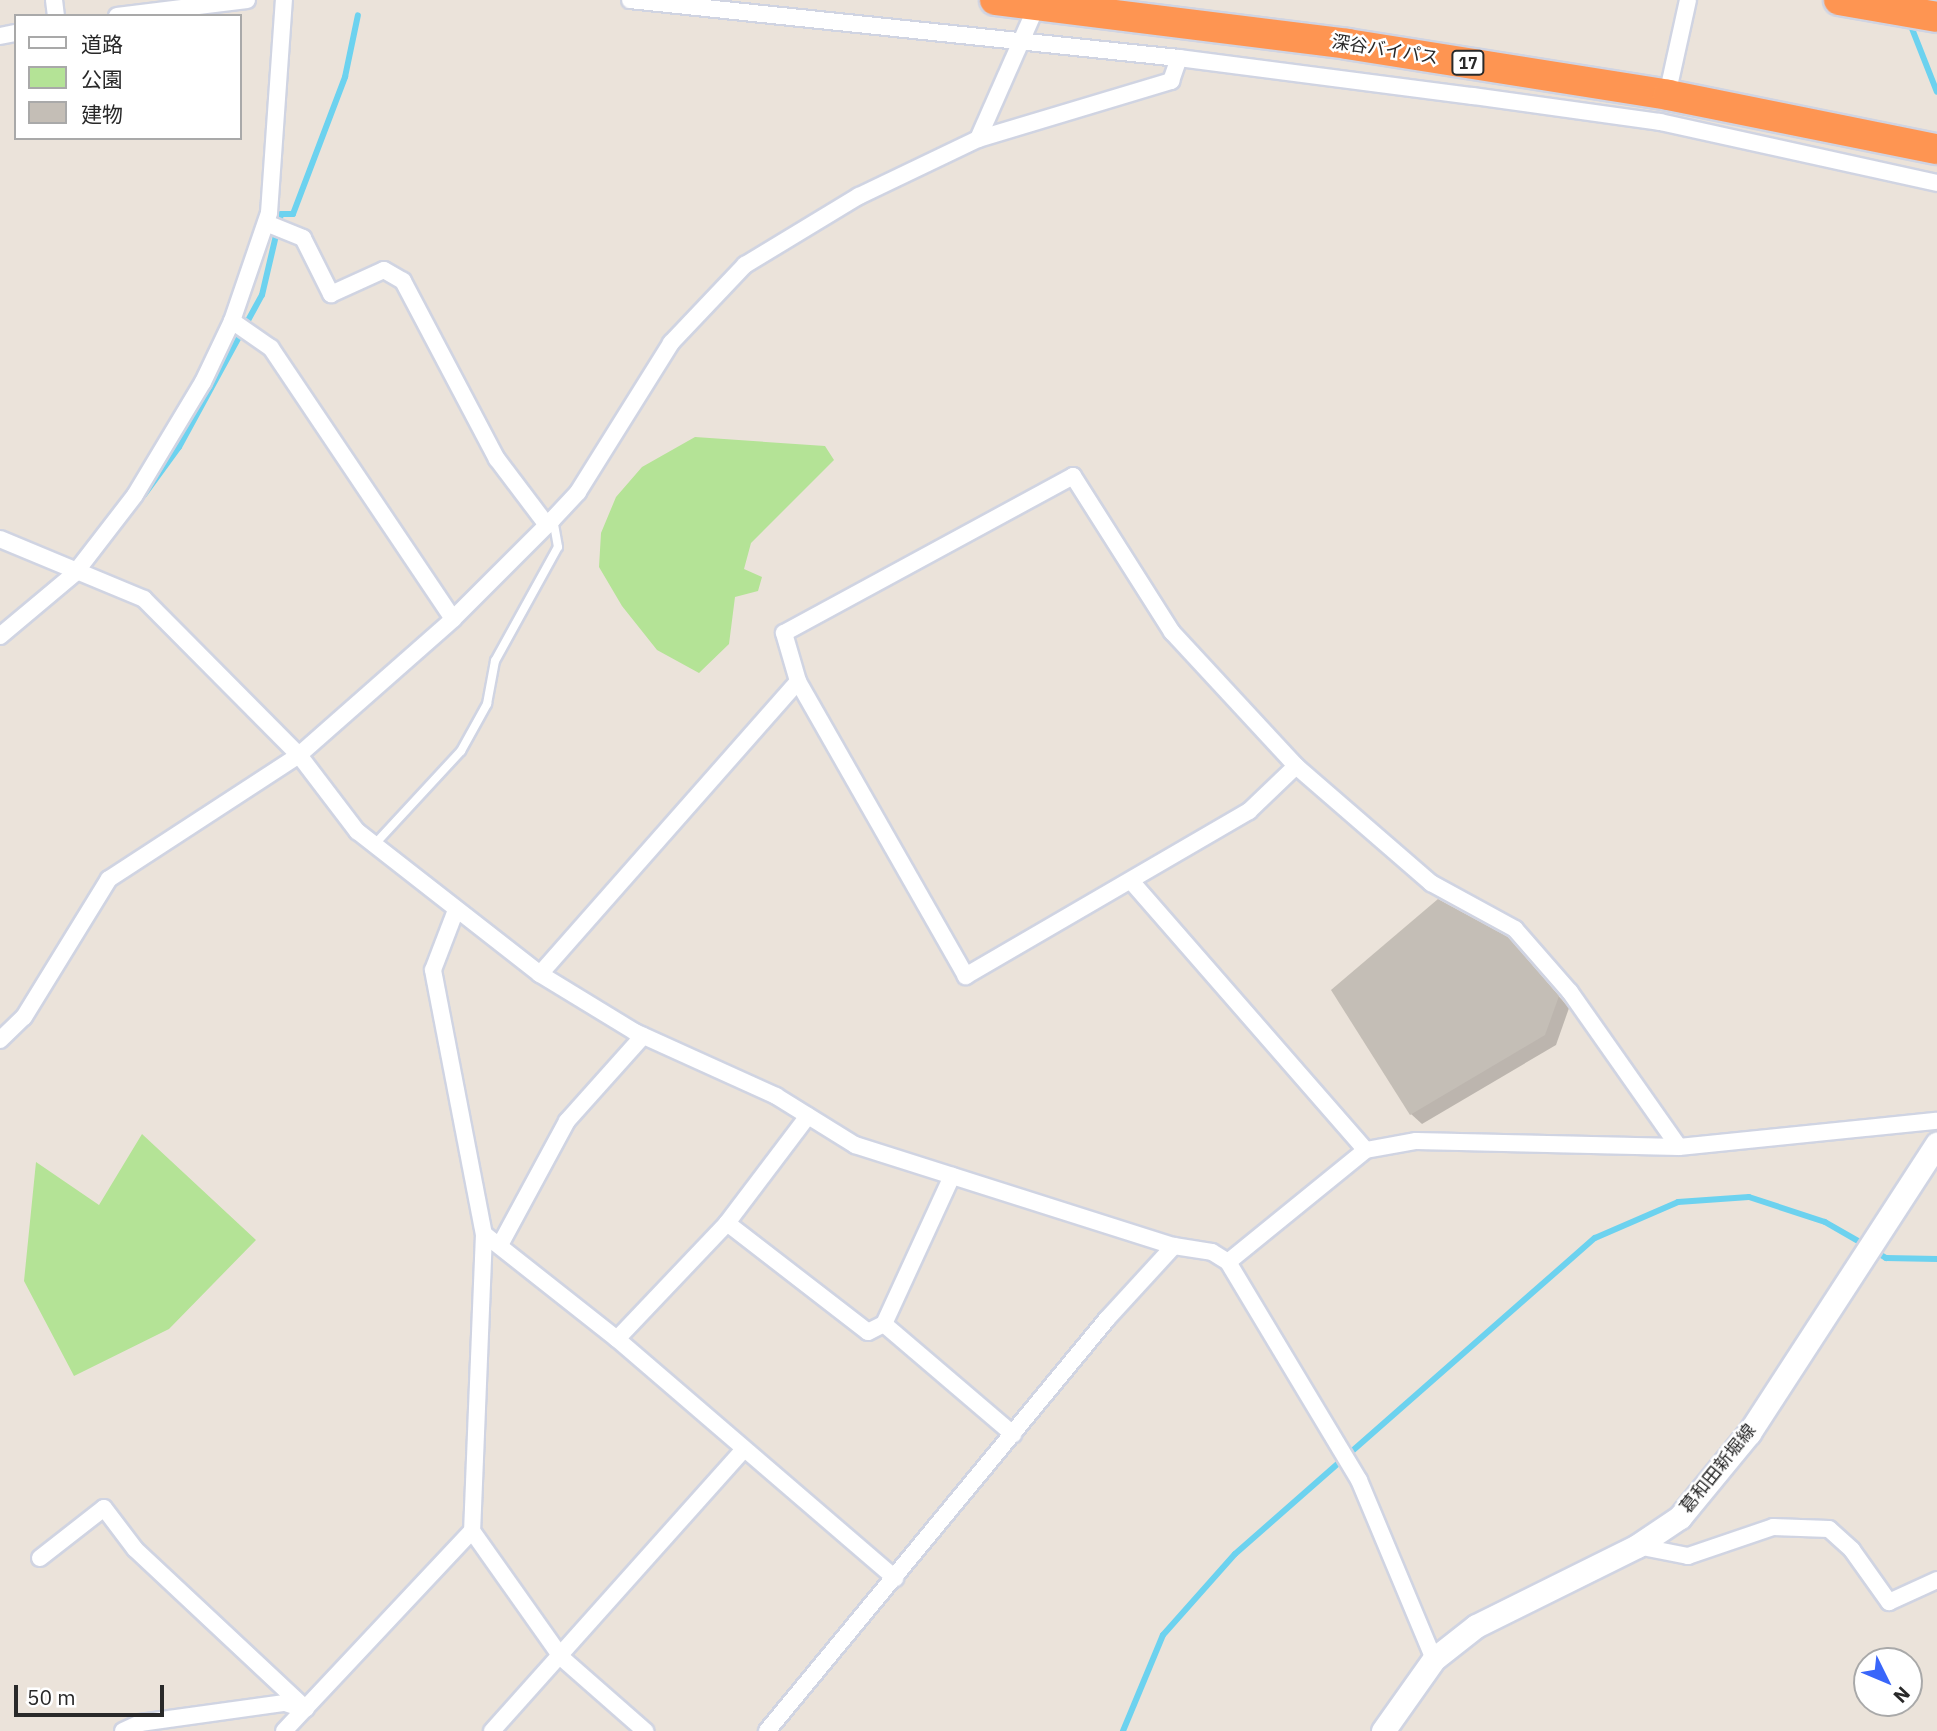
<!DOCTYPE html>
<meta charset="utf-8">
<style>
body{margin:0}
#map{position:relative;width:1937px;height:1731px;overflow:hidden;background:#ebe3da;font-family:"IBM Plex Sans","Noto Sans JP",sans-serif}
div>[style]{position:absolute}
.green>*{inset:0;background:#b4e396}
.shadow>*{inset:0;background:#0003}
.stream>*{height:6px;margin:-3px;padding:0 3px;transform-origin:3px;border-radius:3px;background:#6cd2ef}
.building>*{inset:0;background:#c4beb6}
.roads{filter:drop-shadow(2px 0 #d0d4e2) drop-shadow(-2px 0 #d0d4e2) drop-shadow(0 2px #d0d4e2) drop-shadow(0 -2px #d0d4e2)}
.lane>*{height:8px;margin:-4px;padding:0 4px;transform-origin:4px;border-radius:4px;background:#fff}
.street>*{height:16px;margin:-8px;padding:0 8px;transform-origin:8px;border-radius:8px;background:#fff}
.secondary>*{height:23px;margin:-11.5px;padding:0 11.5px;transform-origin:11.5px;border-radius:11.5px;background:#fff}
.highway>*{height:30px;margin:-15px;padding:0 15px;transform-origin:15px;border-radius:15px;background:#fe9552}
span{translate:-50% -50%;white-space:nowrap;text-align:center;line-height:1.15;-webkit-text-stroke:5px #fff;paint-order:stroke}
.shield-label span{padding:2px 5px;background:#fff;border:2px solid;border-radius:5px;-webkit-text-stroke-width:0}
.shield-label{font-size:16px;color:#292929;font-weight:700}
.street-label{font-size:18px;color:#292929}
.legend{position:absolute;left:14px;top:14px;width:228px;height:126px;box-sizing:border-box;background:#fff;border:2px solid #a9a9a9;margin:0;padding:9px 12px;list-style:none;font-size:21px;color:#292929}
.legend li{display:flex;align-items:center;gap:14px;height:35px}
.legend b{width:35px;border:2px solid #a9a9a9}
.north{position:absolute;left:1853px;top:1647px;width:70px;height:70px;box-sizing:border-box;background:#fff;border:2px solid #a9a9a9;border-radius:50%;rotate:133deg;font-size:19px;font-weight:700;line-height:28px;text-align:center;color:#292929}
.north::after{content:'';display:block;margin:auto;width:24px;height:32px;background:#3966fa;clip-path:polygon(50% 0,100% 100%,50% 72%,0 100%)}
.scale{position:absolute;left:14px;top:1685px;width:150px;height:32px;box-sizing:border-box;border:4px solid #292929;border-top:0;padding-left:9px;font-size:21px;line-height:24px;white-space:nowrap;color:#292929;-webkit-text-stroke:5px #fff;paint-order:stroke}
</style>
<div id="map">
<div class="green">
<div style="clip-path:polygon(695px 437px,825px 446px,834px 460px,751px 543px,744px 569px,762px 577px,758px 591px,735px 597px,729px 644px,699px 673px,657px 650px,622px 606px,599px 567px,601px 533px,616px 497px,642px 467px)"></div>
<div style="clip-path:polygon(142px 1134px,256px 1240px,169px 1329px,74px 1376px,24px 1281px,36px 1162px,99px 1205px)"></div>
</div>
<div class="shadow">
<div style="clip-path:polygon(1519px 950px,1569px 1008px,1556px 1045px,1422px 1124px,1411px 1114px)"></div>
</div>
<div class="stream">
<div style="left:1909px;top:21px;width:76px;rotate:68.5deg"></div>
<div style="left:144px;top:495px;width:59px;rotate:-53.9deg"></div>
<div style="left:179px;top:447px;width:173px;rotate:-61.4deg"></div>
<div style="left:262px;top:295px;width:83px;rotate:-76.8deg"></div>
<div style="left:281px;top:214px;width:12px"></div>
<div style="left:293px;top:214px;width:147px;rotate:-69.2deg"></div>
<div style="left:345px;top:77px;width:63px;rotate:-78.2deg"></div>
<div style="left:1874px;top:1251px;width:14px;rotate:30deg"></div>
<div style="left:1886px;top:1258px;width:51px;rotate:1.1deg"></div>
<div style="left:1123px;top:1731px;width:104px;rotate:-67.4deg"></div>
<div style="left:1163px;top:1635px;width:108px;rotate:-48.4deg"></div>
<div style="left:1235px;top:1554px;width:479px;rotate:-41.3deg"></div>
<div style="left:1595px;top:1238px;width:90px;rotate:-23.4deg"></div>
<div style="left:1678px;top:1202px;width:71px;rotate:-4deg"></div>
<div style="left:1749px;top:1197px;width:80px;rotate:18.2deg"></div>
<div style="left:1825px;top:1222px;width:46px;rotate:29.9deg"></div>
</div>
<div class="building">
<div style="clip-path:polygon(1438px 899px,1508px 937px,1559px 996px,1545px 1035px,1410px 1115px,1331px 990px)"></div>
</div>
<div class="roads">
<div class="lane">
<div style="left:374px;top:845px;width:128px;rotate:-47.2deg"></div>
<div style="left:461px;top:751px;width:54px;rotate:-61deg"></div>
<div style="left:487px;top:704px;width:44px;rotate:-79.5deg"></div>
<div style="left:495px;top:661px;width:130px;rotate:-61.1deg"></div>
<div style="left:558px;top:547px;width:28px;rotate:-100deg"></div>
</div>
<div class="street">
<div style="left:54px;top:0;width:16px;rotate:83deg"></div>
<div style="left:630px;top:0;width:552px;rotate:6.03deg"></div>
<div style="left:1179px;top:58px;width:296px;rotate:7.4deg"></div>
<div style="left:1473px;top:96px;width:189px;rotate:7.9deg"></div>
<div style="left:1660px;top:122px;width:284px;rotate:12.4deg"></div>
<div style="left:117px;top:16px;width:131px;rotate:-7deg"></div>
<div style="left:0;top:36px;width:16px;rotate:-11deg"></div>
<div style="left:1666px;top:100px;width:102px;rotate:-77.6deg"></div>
<div style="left:978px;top:139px;width:151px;rotate:-66.2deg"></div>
<div style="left:266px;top:223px;width:40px;rotate:22deg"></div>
<div style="left:303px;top:238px;width:63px;rotate:63.4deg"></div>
<div style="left:331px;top:294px;width:58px;rotate:-24.4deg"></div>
<div style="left:384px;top:270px;width:22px;rotate:30deg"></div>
<div style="left:403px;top:281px;width:201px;rotate:62.2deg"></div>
<div style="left:497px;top:459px;width:83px;rotate:52.9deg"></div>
<div style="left:232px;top:321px;width:47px;rotate:34.7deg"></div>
<div style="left:271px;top:348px;width:326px;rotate:56.1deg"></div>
<div style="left:0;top:539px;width:156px;rotate:22.6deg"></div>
<div style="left:144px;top:599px;width:220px;rotate:45.2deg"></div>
<div style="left:299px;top:755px;width:96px;rotate:52.7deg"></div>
<div style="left:357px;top:831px;width:232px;rotate:38deg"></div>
<div style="left:540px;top:974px;width:111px;rotate:31.4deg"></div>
<div style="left:635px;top:1032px;width:155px;rotate:24.4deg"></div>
<div style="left:776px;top:1096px;width:93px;rotate:31.8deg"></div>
<div style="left:855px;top:1145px;width:335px;rotate:17.6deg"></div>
<div style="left:1174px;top:1246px;width:38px;rotate:9deg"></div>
<div style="left:1212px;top:1252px;width:19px;rotate:32deg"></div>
<div style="left:1228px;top:1262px;width:254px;rotate:59deg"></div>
<div style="left:1359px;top:1480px;width:194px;rotate:67.3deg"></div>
<div style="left:0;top:636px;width:98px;rotate:-40deg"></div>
<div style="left:75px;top:573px;width:98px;rotate:-52.4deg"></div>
<div style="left:135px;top:495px;width:132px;rotate:-59deg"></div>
<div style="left:203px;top:382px;width:68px;rotate:-64.6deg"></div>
<div style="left:232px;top:321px;width:114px;rotate:-71.1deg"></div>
<div style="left:269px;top:213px;width:214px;rotate:-86deg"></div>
<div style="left:1296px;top:766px;width:65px;rotate:136.2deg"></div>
<div style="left:1249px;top:811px;width:328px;rotate:149.8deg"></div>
<div style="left:966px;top:976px;width:339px;rotate:-119.7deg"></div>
<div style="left:798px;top:681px;width:50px;rotate:-106.3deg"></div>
<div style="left:784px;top:633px;width:329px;rotate:-28.5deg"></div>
<div style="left:1073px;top:476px;width:185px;rotate:57.6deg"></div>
<div style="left:1172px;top:632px;width:183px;rotate:47.2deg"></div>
<div style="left:1296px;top:766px;width:179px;rotate:40.9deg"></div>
<div style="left:1431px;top:883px;width:96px;rotate:28.7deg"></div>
<div style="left:1515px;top:929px;width:84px;rotate:48.9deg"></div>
<div style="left:1570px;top:992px;width:189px;rotate:54.9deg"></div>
<div style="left:1131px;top:881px;width:357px;rotate:48.9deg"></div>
<div style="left:456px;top:910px;width:64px;rotate:111deg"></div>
<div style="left:433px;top:970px;width:269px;rotate:79.1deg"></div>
<div style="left:484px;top:1234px;width:297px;rotate:92.3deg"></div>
<div style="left:472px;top:1531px;width:156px;rotate:54.7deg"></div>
<div style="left:562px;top:1658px;width:111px;rotate:41.3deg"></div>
<div style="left:540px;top:974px;width:390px;rotate:-48.6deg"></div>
<div style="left:0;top:1040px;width:33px;rotate:-44deg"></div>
<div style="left:24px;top:1017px;width:162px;rotate:-58.4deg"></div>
<div style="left:109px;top:879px;width:227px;rotate:-33.1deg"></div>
<div style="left:299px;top:755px;width:205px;rotate:-41.4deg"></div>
<div style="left:453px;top:619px;width:141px;rotate:-45deg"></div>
<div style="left:553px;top:519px;width:37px;rotate:-47deg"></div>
<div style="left:578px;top:492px;width:176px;rotate:-58deg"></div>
<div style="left:671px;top:343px;width:108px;rotate:-46.5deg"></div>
<div style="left:745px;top:265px;width:133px;rotate:-31.2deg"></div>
<div style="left:859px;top:196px;width:132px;rotate:-25.6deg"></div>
<div style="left:978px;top:139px;width:202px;rotate:-16.7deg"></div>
<div style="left:1171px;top:81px;width:24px;rotate:-71deg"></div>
<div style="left:727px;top:1223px;width:178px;rotate:37.7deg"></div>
<div style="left:868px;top:1332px;width:18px;rotate:-27deg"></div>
<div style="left:884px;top:1324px;width:170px;rotate:40.5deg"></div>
<div style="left:484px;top:1234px;width:169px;rotate:38.3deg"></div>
<div style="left:617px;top:1339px;width:367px;rotate:40.7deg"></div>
<div style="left:500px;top:1245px;width:141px;rotate:-61.6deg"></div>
<div style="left:567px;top:1121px;width:114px;rotate:-48.2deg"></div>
<div style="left:1228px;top:1262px;width:178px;rotate:-39.1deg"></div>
<div style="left:1366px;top:1150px;width:51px;rotate:-10.2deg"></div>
<div style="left:1416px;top:1141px;width:263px;rotate:1.3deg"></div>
<div style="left:1679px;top:1147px;width:259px;rotate:-5.8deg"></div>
<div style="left:884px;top:1324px;width:163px;rotate:-65.3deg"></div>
<div style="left:617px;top:1339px;width:160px;rotate:-46.5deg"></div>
<div style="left:727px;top:1223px;width:134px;rotate:-52.9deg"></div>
<div style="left:1637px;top:1546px;width:52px;rotate:11.1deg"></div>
<div style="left:1688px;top:1556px;width:90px;rotate:-18.8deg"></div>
<div style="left:1773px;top:1527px;width:56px;rotate:2deg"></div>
<div style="left:1829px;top:1529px;width:31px;rotate:42deg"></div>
<div style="left:1852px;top:1550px;width:64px;rotate:54.6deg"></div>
<div style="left:1889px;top:1602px;width:53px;rotate:-24.6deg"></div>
<div style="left:40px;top:1558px;width:81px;rotate:-38deg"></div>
<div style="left:104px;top:1508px;width:51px;rotate:52.9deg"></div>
<div style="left:135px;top:1549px;width:234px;rotate:43.1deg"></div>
<div style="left:123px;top:1731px;width:19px;rotate:-25deg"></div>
<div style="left:140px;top:1723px;width:146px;rotate:-7.9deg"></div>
<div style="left:285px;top:1703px;width:19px;rotate:18deg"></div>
<div style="left:284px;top:1731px;width:274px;rotate:-46.8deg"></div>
<div style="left:492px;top:1731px;width:377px;rotate:-48.2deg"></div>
<div style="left:767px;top:1731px;width:534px;rotate:-50.47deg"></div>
<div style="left:1107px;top:1319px;width:99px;rotate:-47.5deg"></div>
</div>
<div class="secondary">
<div style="left:1383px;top:1731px;width:88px;rotate:-54.7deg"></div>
<div style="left:1434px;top:1659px;width:53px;rotate:-38.2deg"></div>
<div style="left:1476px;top:1626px;width:180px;rotate:-26.4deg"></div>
<div style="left:1637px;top:1546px;width:52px;rotate:-34deg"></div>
<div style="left:1680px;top:1517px;width:109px;rotate:-50.6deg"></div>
<div style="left:1749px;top:1433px;width:345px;rotate:-57deg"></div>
</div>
<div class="highway">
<div style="left:995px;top:0;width:355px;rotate:7.1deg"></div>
<div style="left:1347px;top:44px;width:325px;rotate:9deg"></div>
<div style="left:1668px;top:95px;width:274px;rotate:11.4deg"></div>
<div style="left:1839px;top:0;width:99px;rotate:9.8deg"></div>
</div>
</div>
<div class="shield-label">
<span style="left:1468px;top:63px">17</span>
</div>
<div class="street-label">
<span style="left:1385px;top:50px;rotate:9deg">深谷バイパス</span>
<span style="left:1718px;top:1469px;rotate:-51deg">葛和田新堀線</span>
</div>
<ul class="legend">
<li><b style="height:9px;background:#fff"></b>道路</li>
<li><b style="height:19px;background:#b4e396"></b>公園</li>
<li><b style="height:19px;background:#c4beb6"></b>建物</li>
</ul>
<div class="north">N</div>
<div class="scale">50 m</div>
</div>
